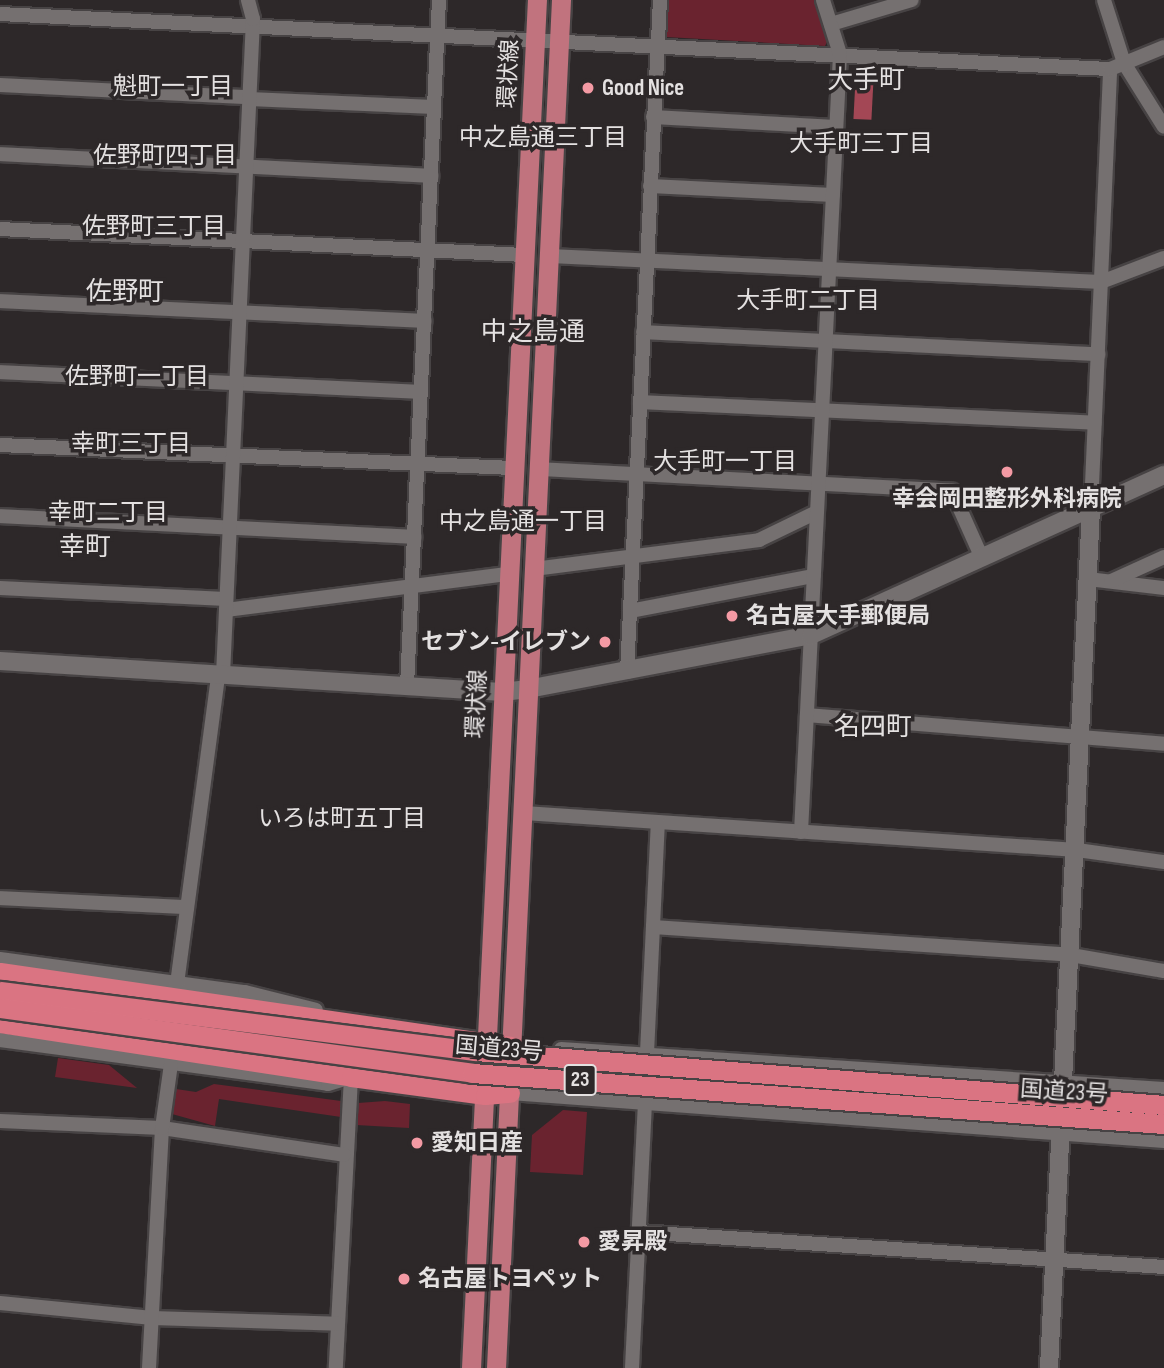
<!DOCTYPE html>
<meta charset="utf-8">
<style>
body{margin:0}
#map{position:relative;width:1164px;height:1368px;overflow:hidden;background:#2d2829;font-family:"Sofia Sans Condensed","Noto Sans JP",sans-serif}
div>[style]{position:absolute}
.green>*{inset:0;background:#6a232f}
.water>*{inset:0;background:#a34755;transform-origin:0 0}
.roads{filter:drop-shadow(2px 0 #474344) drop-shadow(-2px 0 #474344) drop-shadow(0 2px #474344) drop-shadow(0 -2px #474344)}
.minor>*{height:14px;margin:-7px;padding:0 7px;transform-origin:7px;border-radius:7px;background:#757070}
.tertiary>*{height:18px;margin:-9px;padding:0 9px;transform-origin:9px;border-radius:9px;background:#757070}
.primary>*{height:19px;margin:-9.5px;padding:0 9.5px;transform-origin:9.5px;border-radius:9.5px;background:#c1737e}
.trunk>*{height:19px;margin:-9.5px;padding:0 9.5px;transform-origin:9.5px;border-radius:9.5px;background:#da7482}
.bridges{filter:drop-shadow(2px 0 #474344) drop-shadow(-2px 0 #474344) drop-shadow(0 2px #474344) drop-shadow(0 -2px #474344)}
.trunk-bridge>*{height:19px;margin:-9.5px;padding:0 9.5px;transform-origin:9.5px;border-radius:9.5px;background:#da7482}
.dots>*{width:19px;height:19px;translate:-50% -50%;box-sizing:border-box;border:4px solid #2d2829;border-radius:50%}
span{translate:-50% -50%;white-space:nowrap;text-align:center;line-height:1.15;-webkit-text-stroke:7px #2d2829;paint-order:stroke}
.shield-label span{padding:2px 5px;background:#2d2829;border:2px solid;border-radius:5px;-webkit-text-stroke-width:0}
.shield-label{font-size:21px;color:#e4e1e1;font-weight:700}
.street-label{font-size:23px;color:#e4e1e1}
.poi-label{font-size:23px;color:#e4e1e1;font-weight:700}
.left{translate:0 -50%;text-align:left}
.right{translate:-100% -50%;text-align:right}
.neighbourhood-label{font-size:24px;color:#e4e1e1}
.quarter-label{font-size:26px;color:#e4e1e1}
</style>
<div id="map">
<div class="green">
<div style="clip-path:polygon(665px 0,814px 0,827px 42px,825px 46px,666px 37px,663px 34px)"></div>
<div style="clip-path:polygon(58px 1058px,109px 1065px,137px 1088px,55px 1077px)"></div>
<div style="clip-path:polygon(214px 1084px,341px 1101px,341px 1117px,219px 1099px,215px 1126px,172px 1114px,176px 1089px,196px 1092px)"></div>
<div style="clip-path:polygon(385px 1101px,410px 1104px,409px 1128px,356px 1125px,358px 1103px)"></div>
<div style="clip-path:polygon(563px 1110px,587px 1112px,583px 1175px,530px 1172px,532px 1135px)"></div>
</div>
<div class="water">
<div style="left:856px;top:70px;width:18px;height:49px;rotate:3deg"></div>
</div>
<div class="roads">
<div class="minor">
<div style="left:1104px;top:0;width:66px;rotate:72.4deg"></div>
<div style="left:1124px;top:63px;width:75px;rotate:58deg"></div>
<div style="left:0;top:14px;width:1111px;rotate:2.84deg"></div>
<div style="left:831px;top:24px;width:84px;rotate:-16.5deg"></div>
<div style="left:0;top:85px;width:249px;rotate:2.8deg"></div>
<div style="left:249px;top:99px;width:185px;rotate:2.5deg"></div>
<div style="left:653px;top:117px;width:183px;rotate:3.1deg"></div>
<div style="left:0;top:154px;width:432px;rotate:2.9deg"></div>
<div style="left:650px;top:186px;width:183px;rotate:2.8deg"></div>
<div style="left:0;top:229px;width:525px;rotate:2.84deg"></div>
<div style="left:550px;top:256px;width:552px;rotate:2.7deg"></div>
<div style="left:1101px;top:282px;width:67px;rotate:-20.9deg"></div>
<div style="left:0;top:301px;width:425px;rotate:2.7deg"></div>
<div style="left:643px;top:332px;width:456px;rotate:2.8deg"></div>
<div style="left:0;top:372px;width:421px;rotate:2.7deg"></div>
<div style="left:640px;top:402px;width:455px;rotate:2.6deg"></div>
<div style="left:0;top:445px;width:514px;rotate:2.57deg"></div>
<div style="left:539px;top:469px;width:414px;rotate:3deg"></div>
<div style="left:952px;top:491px;width:73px;rotate:65.9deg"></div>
<div style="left:1091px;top:508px;width:439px;rotate:-87.5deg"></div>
<div style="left:1110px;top:69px;width:58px;rotate:-22.2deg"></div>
<div style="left:0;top:516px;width:415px;rotate:2.9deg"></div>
<div style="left:534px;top:569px;width:227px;rotate:-7.3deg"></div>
<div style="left:759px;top:540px;width:64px;rotate:-25.8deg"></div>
<div style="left:1088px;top:579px;width:77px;rotate:6.8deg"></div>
<div style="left:1111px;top:581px;width:58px;rotate:-24.4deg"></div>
<div style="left:0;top:588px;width:226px;rotate:2.8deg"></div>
<div style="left:226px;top:610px;width:283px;rotate:-7.3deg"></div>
<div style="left:630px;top:611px;width:187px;rotate:-10.8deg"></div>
<div style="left:627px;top:672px;width:673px;rotate:-87.19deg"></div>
<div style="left:223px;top:675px;width:657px;rotate:-87.38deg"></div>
<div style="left:253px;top:19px;width:20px;rotate:-105deg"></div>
<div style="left:407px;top:686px;width:687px;rotate:-87.33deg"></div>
<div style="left:807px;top:715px;width:358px;rotate:4.6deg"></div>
<div style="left:524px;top:813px;width:554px;rotate:3.83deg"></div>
<div style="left:1077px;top:850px;width:88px;rotate:7.9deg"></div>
<div style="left:801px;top:832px;width:779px;rotate:-87.13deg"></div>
<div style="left:840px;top:54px;width:57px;rotate:-107.5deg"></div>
<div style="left:0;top:898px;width:187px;rotate:2.8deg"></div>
<div style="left:653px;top:927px;width:419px;rotate:3.8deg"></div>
<div style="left:1071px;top:955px;width:94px;rotate:9.8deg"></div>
<div style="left:0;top:959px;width:247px;rotate:7.7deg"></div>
<div style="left:245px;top:992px;width:73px;rotate:14.2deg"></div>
<div style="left:177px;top:984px;width:312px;rotate:-82.4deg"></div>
<div style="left:0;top:1040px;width:331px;rotate:7.6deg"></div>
<div style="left:328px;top:1084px;width:24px;rotate:-17deg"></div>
<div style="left:351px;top:1077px;width:291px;rotate:93deg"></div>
<div style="left:561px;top:1049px;width:604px;rotate:3.8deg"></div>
<div style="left:647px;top:1053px;width:231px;rotate:-87.3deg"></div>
<div style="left:510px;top:1093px;width:656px;rotate:4.2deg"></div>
<div style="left:0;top:1121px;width:162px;rotate:2.5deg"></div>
<div style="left:162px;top:1128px;width:184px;rotate:8.4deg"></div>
<div style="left:639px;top:1232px;width:526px;rotate:3.81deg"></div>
<div style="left:0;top:1303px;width:153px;rotate:5.6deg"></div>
<div style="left:152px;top:1318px;width:186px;rotate:1.8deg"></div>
<div style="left:149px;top:1368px;width:240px;rotate:-86.9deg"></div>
<div style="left:162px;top:1128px;width:65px;rotate:-82deg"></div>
<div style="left:632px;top:1368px;width:266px;rotate:-87.2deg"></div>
</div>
<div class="tertiary">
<div style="left:0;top:661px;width:504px;rotate:3.53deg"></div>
<div style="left:503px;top:692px;width:25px;rotate:-7deg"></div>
<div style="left:528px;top:689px;width:288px;rotate:-10.8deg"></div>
<div style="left:811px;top:635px;width:388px;rotate:-24.4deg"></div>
<div style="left:1049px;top:1368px;width:861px;rotate:-87.2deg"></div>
</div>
<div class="primary">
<div style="left:471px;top:1368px;width:1370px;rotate:-87.24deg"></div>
<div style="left:496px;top:1368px;width:1370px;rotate:-87.28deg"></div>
</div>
<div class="trunk">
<div style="left:0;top:972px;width:516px;rotate:8.24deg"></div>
<div style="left:0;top:1023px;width:355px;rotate:8.7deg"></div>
<div style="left:351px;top:1077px;width:135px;rotate:7.7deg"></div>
<div style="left:485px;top:1095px;width:25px;rotate:-5deg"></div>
</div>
</div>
<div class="bridges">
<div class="trunk-bridge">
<div style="left:0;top:991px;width:479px;rotate:7.2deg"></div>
<div style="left:475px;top:1051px;width:691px;rotate:4.48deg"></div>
<div style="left:0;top:1008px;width:476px;rotate:7.8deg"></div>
<div style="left:472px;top:1073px;width:694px;rotate:4.22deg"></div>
</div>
</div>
<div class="dots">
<div style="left:588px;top:88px;background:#f49aa4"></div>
<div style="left:1007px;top:472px;background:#f49aa4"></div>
<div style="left:732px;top:616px;background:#f49aa4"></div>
<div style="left:605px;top:642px;background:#f49aa4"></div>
<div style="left:417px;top:1143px;background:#f49aa4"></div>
<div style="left:584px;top:1242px;background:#f49aa4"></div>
<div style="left:404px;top:1279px;background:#f49aa4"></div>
</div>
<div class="shield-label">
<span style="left:580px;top:1080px">23</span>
</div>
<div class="street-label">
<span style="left:509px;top:74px;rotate:-87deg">環状線</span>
<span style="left:477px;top:704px;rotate:-87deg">環状線</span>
<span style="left:499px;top:1049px;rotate:5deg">国道23号</span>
<span style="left:1064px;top:1092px;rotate:4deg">国道23号</span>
</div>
<div class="poi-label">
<span class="left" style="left:602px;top:88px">Good Nice</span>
<span style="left:1007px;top:499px">幸会岡田整形外科病院</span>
<span class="left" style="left:746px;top:616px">名古屋大手郵便局</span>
<span class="right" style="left:591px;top:642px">セブン-イレブン</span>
<span class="left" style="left:431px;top:1143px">愛知日産</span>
<span class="left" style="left:598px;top:1242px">愛昇殿</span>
<span class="left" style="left:418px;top:1279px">名古屋トヨペット</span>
</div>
<div class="neighbourhood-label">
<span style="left:173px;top:87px">魁町一丁目</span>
<span style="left:543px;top:138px">中之島通三丁目</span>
<span style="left:861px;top:144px">大手町三丁目</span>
<span style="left:165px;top:156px">佐野町四丁目</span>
<span style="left:154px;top:227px">佐野町三丁目</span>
<span style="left:808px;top:301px">大手町二丁目</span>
<span style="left:137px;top:377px">佐野町一丁目</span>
<span style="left:131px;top:444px">幸町三丁目</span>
<span style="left:725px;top:462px">大手町一丁目</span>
<span style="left:108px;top:513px">幸町二丁目</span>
<span style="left:523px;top:522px">中之島通一丁目</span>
<span style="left:342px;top:819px">いろは町五丁目</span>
</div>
<div class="quarter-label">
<span style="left:866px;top:81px">大手町</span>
<span style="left:125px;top:293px">佐野町</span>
<span style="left:533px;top:333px">中之島通</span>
<span style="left:85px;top:548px">幸町</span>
<span style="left:873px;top:728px">名四町</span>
</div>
</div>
